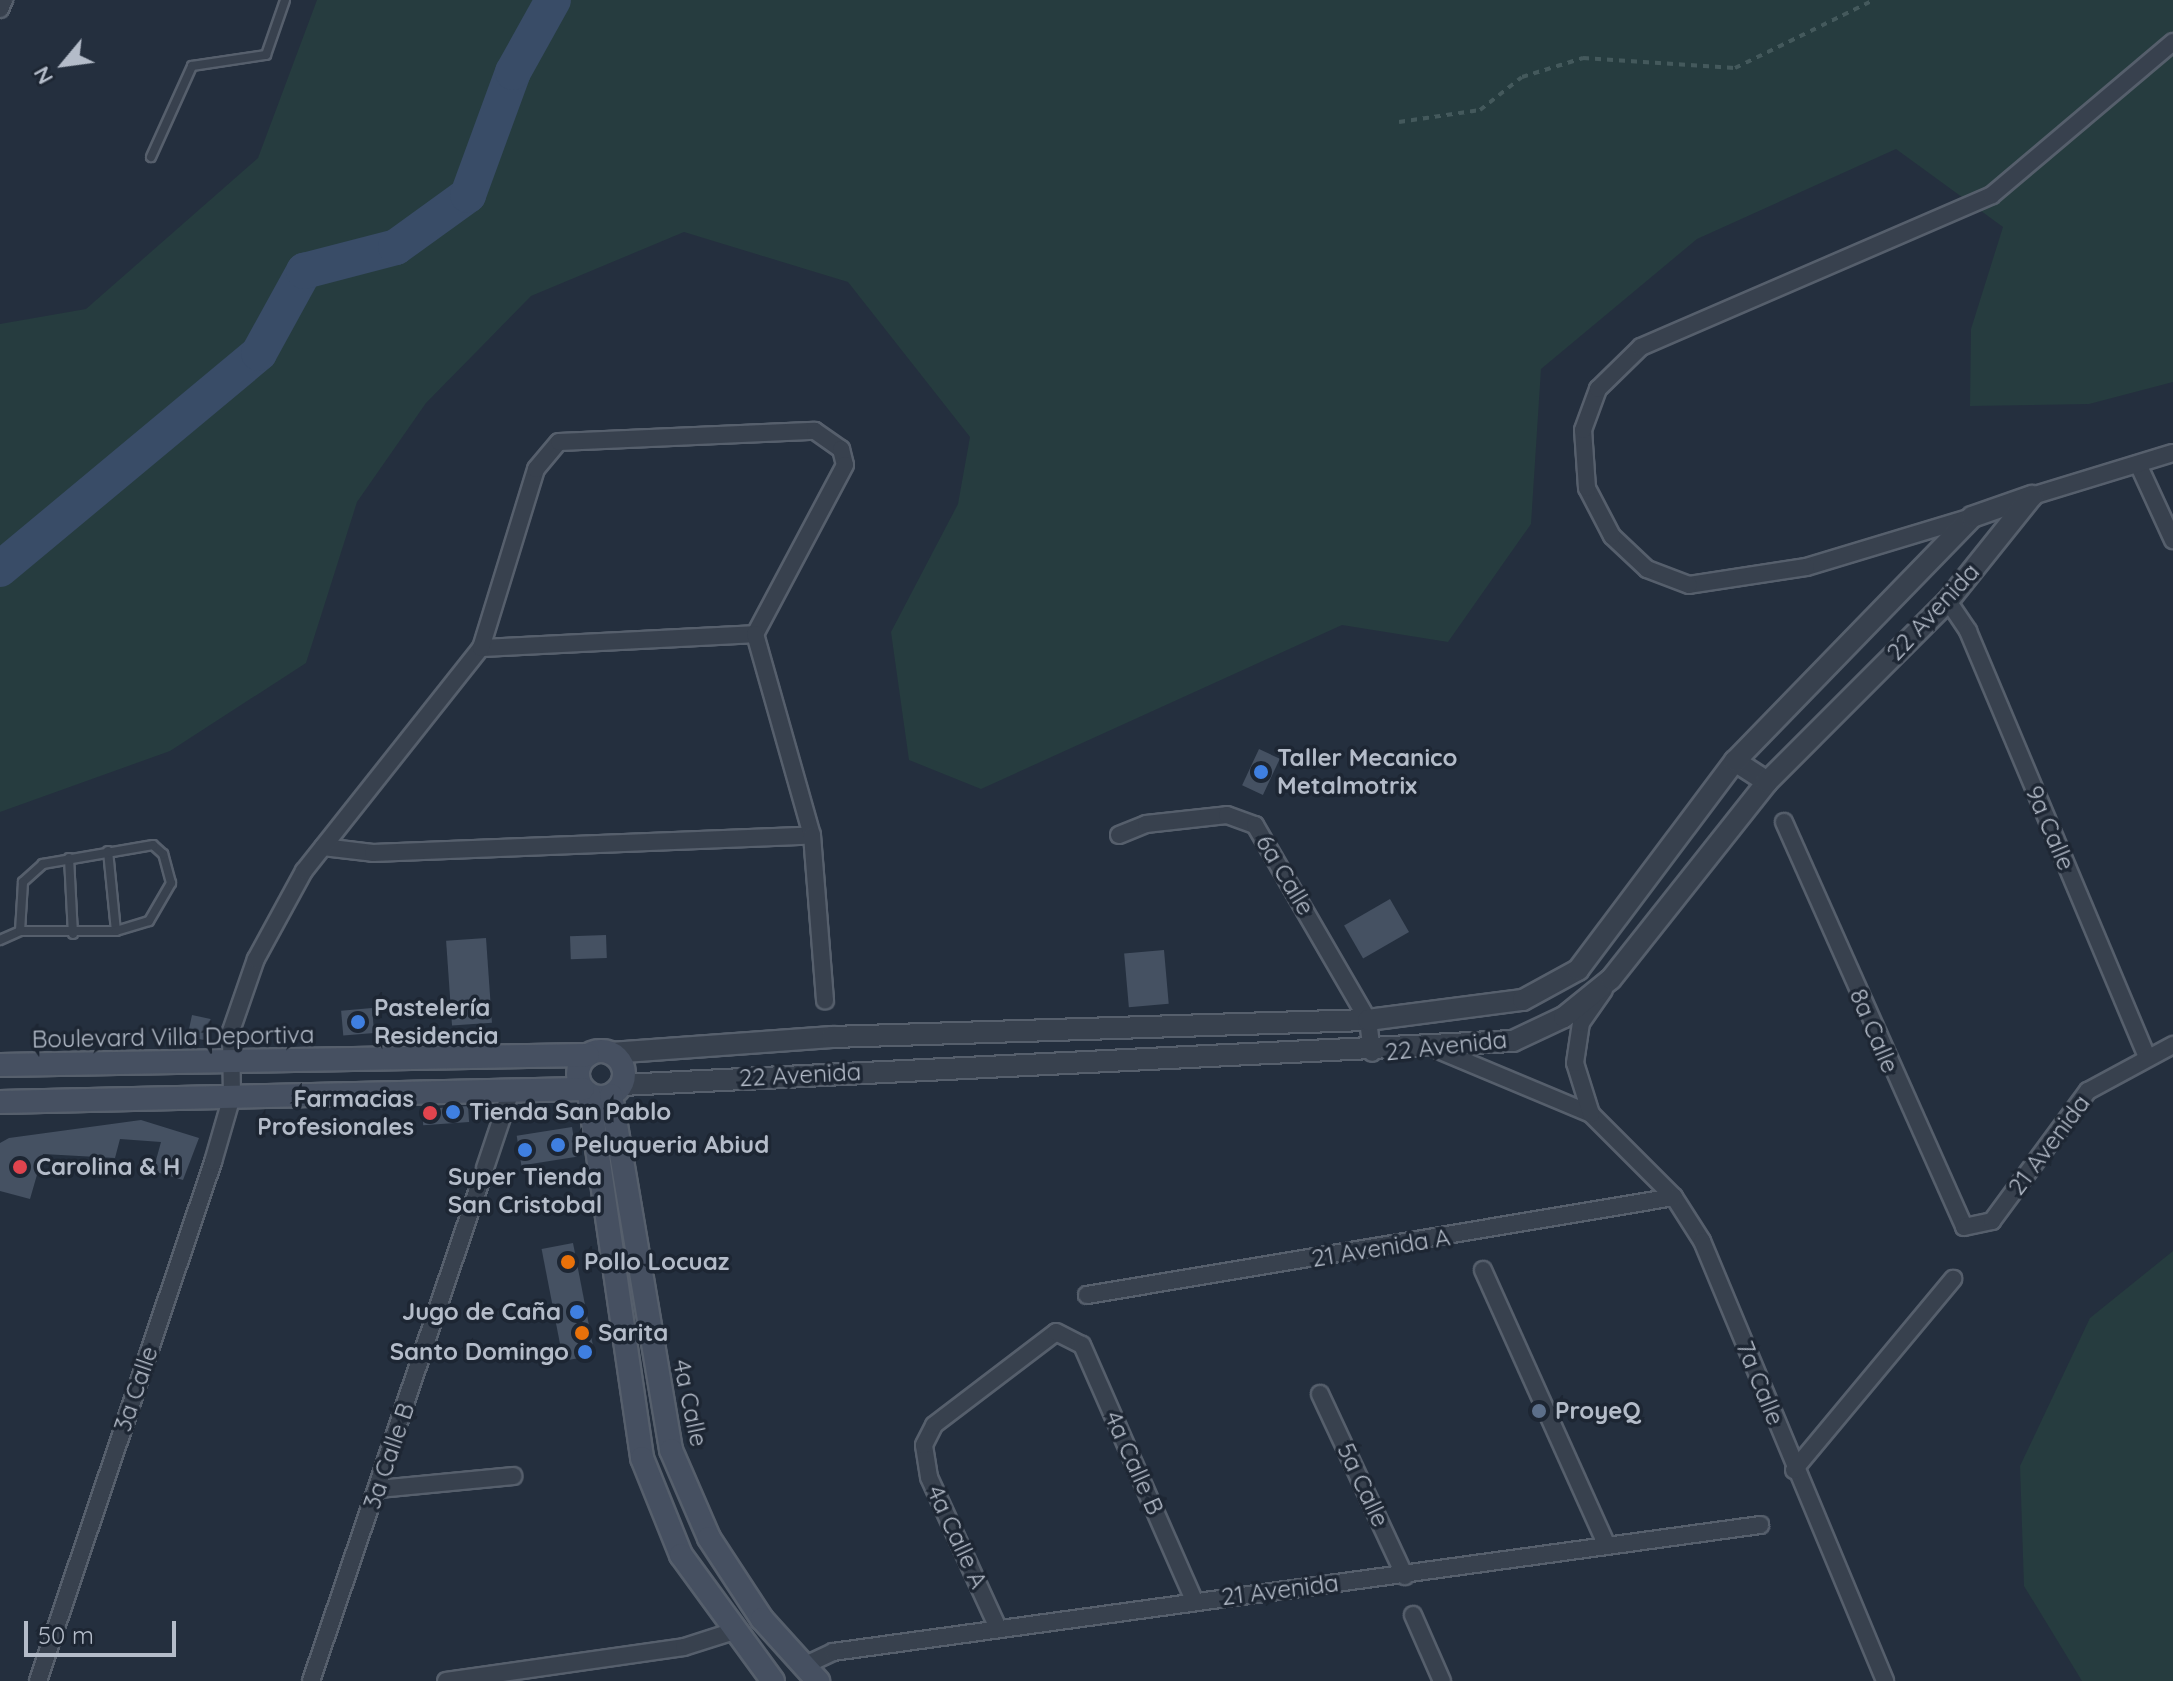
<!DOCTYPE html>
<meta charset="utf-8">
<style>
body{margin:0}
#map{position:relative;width:2173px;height:1681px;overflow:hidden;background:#242f3e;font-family:Quicksand,sans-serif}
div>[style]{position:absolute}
.green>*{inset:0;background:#263c3f}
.river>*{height:36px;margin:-18px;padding:0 18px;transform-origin:18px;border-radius:18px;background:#394c67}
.building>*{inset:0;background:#455162;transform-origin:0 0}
.path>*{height:4px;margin-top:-2px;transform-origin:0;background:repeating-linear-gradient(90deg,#44595c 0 6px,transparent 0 12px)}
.roads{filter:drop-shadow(2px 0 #565f6c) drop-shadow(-2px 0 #565f6c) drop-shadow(0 2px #565f6c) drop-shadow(0 -2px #565f6c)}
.service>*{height:8px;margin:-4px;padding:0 4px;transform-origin:4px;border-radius:4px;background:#38414e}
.minor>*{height:16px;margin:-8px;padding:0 8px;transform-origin:8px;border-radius:8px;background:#38414e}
.tertiary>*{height:20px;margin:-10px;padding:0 10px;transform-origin:10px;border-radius:10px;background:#38414e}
.secondary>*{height:22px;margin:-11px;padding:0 11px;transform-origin:11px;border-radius:11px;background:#465061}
.secondary>.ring{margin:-11px;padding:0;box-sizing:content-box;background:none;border:22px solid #465061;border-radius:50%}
.dots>*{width:22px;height:22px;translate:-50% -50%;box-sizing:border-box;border:4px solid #1d2633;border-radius:50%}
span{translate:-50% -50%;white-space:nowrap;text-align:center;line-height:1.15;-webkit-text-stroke:7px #1d2633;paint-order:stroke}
.street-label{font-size:24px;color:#b4bcc9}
.poi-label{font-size:24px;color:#b4bcc9;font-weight:700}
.left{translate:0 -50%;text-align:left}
.right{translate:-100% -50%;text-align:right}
.north{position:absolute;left:24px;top:24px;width:80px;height:80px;-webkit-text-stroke:6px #1d2633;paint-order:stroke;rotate:241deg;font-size:22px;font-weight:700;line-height:32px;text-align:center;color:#b4bcc9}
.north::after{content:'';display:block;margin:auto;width:28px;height:36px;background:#b4bcc9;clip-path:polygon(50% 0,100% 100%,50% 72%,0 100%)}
.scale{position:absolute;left:24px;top:1621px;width:152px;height:36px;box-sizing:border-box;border:4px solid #b4bcc9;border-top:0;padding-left:10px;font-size:24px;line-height:28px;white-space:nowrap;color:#b4bcc9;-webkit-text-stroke:6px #1d2633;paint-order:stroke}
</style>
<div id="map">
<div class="green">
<div style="clip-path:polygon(317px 0,2173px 0,2173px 382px,2089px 404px,1970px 406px,1971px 329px,2003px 227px,1896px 149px,1697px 239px,1541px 369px,1531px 524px,1448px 642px,1342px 625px,981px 789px,909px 760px,891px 632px,958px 504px,970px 437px,848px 282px,684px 232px,531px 296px,426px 403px,357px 502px,306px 663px,170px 751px,0 812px,0 324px,86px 309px,258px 158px)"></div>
<div style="clip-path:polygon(2173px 1251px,2173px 1681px,2082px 1681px,2024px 1586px,2020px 1466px,2090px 1318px)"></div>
</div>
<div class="river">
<div style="left:0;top:569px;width:337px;rotate:-39.8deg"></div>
<div style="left:259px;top:353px;width:94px;rotate:-61.2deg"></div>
<div style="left:304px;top:271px;width:95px;rotate:-14.6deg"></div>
<div style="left:396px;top:247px;width:89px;rotate:-35.8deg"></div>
<div style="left:468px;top:195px;width:131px;rotate:-69.9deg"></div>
<div style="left:513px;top:72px;width:82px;rotate:-60.9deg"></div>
</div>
<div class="building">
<div style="left:1259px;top:749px;width:23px;height:40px;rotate:25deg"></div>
<div style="left:1390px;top:899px;width:38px;height:53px;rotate:60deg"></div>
<div style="left:606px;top:935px;width:23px;height:36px;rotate:88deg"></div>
<div style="left:486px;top:938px;width:85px;height:40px;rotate:86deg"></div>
<div style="left:1164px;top:950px;width:54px;height:40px;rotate:85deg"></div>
<div style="left:372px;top:1008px;width:25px;height:31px;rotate:85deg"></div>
<div style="left:192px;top:1015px;width:19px;height:22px;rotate:12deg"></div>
<div style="left:468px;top:1106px;width:16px;height:46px;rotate:86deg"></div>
<div style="clip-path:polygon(141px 1120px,199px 1138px,183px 1180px,153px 1171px,161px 1142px,120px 1139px,115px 1158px,43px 1154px,30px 1199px,0 1191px,0 1143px,9px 1138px)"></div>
<div style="left:572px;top:1127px;width:30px;height:56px;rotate:81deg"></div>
<div style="left:573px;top:1243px;width:114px;height:32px;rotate:79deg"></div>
</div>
<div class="path">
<div style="left:1399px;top:122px;width:82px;rotate:-8.4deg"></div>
<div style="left:1480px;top:110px;width:53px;rotate:-38.2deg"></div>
<div style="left:1522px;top:77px;width:64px;rotate:-17.3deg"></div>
<div style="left:1583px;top:58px;width:152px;rotate:3.8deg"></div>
<div style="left:1735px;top:68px;width:155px;rotate:-26.1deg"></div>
</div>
<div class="roads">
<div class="service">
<div style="left:151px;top:157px;width:100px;rotate:-65.7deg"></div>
<div style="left:192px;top:66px;width:75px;rotate:-8.5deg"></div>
<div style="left:266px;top:55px;width:58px;rotate:-70.9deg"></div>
<div style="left:108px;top:851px;width:80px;rotate:84.3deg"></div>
<div style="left:69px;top:858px;width:76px;rotate:87deg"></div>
<div style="left:0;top:940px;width:22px;rotate:-24deg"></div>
<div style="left:20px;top:931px;width:96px"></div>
<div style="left:116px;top:931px;width:34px;rotate:-17deg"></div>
<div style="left:149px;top:921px;width:44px;rotate:-59.9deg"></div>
<div style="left:171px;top:883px;width:30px;rotate:-105deg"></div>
<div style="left:163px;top:854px;width:13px;rotate:-138deg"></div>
<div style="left:153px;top:845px;width:112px;rotate:170.2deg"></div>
<div style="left:43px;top:864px;width:27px;rotate:138deg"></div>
<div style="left:23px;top:882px;width:49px;rotate:93.5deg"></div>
</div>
<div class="minor">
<div style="left:0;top:9px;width:10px;rotate:-66deg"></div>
<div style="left:2138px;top:464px;width:84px;rotate:65.3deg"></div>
<div style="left:2032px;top:496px;width:147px;rotate:-17deg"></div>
<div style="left:1972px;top:517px;width:173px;rotate:163.2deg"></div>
<div style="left:1806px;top:567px;width:118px;rotate:171.3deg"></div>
<div style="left:1689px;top:585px;width:45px;rotate:-159.1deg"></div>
<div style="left:1647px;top:569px;width:48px;rotate:-136.7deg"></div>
<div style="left:1612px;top:536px;width:54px;rotate:-117.5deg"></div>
<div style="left:1587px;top:488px;width:58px;rotate:-93.9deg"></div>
<div style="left:1583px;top:430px;width:44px;rotate:-69.9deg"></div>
<div style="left:1598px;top:389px;width:60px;rotate:-44.3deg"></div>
<div style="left:1641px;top:347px;width:382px;rotate:-23.4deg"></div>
<div style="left:1992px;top:195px;width:237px;rotate:-40.2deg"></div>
<div style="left:1948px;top:601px;width:36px;rotate:56deg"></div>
<div style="left:1968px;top:631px;width:462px;rotate:67.2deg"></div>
<div style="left:481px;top:648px;width:274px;rotate:-2.9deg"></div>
<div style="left:1784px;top:822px;width:443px;rotate:66deg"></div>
<div style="left:1964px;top:1227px;width:29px;rotate:-12deg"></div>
<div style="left:1992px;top:1221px;width:162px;rotate:-53.6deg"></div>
<div style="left:2088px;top:1091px;width:97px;rotate:-28.4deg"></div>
<div style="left:1119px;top:835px;width:29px;rotate:-22deg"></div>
<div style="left:1146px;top:824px;width:81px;rotate:-6.3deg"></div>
<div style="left:1227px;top:815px;width:30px;rotate:20deg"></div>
<div style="left:1255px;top:825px;width:225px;rotate:59.9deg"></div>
<div style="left:1368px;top:1020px;width:33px;rotate:83deg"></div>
<div style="left:323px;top:847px;width:50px;rotate:6.8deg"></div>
<div style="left:373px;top:853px;width:439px;rotate:-2.3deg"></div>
<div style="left:1438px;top:1050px;width:166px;rotate:22.7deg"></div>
<div style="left:1591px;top:1114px;width:117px;rotate:45deg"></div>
<div style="left:1674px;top:1197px;width:52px;rotate:57.5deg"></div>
<div style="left:1702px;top:1241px;width:477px;rotate:67.4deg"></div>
<div style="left:1591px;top:1114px;width:53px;rotate:-107.4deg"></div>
<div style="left:1575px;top:1063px;width:40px;rotate:-81.5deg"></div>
<div style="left:1581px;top:1023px;width:40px;rotate:-55.1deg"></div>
<div style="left:485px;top:1168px;width:84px;rotate:-71.4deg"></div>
<div style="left:1483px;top:1270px;width:298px;rotate:65.8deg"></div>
<div style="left:1087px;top:1295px;width:595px;rotate:-9.48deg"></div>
<div style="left:1320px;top:1394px;width:201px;rotate:65deg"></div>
<div style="left:1794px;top:1470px;width:249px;rotate:-50.2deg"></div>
<div style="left:379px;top:1489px;width:135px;rotate:-5.5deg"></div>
<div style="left:1413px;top:1615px;width:72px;rotate:66.3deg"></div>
<div style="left:998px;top:1628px;width:166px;rotate:-114.6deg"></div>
<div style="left:929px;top:1477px;width:32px;rotate:-99deg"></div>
<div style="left:924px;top:1445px;width:22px;rotate:-63deg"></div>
<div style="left:934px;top:1425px;width:153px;rotate:-37.3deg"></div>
<div style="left:1056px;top:1332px;width:29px;rotate:27deg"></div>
<div style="left:1082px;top:1345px;width:279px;rotate:66.3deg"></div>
<div style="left:803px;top:1666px;width:33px;rotate:-25deg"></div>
<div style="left:833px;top:1652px;width:936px;rotate:-7.8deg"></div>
<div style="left:38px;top:1681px;width:548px;rotate:-71.37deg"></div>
<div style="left:213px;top:1162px;width:69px;rotate:-73.9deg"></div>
<div style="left:232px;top:1096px;width:65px;rotate:-90.9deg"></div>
<div style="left:231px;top:1031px;width:76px;rotate:-70.9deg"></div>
<div style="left:256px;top:959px;width:100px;rotate:-61.4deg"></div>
<div style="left:304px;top:871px;width:285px;rotate:-51.6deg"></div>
<div style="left:481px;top:648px;width:187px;rotate:-72.9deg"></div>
<div style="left:536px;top:469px;width:35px;rotate:-50deg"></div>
<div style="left:559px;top:442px;width:256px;rotate:-2.5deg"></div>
<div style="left:815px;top:431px;width:32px;rotate:35deg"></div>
<div style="left:841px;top:449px;width:16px;rotate:76deg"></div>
<div style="left:845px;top:465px;width:191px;rotate:118deg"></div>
<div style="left:755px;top:634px;width:209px;rotate:74.2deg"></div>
<div style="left:812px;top:835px;width:166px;rotate:85.5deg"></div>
<div style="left:311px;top:1681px;width:526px;rotate:-71.25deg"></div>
<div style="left:446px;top:1681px;width:240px;rotate:-8.1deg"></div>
<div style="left:684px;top:1647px;width:49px;rotate:-17.7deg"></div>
</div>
<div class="tertiary">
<div style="left:1735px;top:761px;width:38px;rotate:33deg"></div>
<div style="left:610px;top:1053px;width:223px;rotate:-4.1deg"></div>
<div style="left:832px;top:1037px;width:536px;rotate:-1.82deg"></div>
<div style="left:1368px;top:1020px;width:156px;rotate:-7.4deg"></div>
<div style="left:1523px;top:1000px;width:63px;rotate:-28.6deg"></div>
<div style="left:1578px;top:970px;width:261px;rotate:-53.1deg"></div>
<div style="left:1735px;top:761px;width:340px;rotate:-45.8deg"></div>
<div style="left:1972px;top:517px;width:64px;rotate:-19.3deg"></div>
<div style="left:622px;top:1085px;width:892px;rotate:-2.83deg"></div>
<div style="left:1513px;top:1041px;width:56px;rotate:-25.2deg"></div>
<div style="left:1564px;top:1017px;width:60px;rotate:-39deg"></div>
<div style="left:1611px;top:979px;width:251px;rotate:-51.6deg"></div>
<div style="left:1767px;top:782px;width:256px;rotate:-45deg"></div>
<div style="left:1948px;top:601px;width:134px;rotate:-51.3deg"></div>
</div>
<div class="secondary">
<div class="ring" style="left:578px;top:1051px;width:24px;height:24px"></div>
<div style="left:0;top:1065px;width:588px;rotate:-0.97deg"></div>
<div style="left:589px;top:1094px;width:368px;rotate:81.7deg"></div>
<div style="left:642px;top:1458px;width:105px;rotate:68.1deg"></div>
<div style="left:681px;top:1555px;width:156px;rotate:53.9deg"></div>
<div style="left:611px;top:1095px;width:360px;rotate:80.4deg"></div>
<div style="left:671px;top:1450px;width:96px;rotate:66.6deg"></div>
<div style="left:709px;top:1538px;width:97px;rotate:56.8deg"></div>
<div style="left:762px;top:1619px;width:84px;rotate:47.9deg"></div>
<div style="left:0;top:1102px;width:583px;rotate:-1.28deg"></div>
</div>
</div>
<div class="dots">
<div style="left:1261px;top:772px;background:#3f7fe0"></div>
<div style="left:358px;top:1022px;background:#3f7fe0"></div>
<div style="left:453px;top:1112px;background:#3f7fe0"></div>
<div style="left:430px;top:1113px;background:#e0444e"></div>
<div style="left:558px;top:1145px;background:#3f7fe0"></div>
<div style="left:525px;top:1150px;background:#3f7fe0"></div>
<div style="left:20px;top:1167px;background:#e0444e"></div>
<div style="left:568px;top:1262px;background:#e8710a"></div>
<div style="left:577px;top:1312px;background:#3f7fe0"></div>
<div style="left:582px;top:1333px;background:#e8710a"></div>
<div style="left:585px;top:1352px;background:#3f7fe0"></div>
<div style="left:1539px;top:1411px;background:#5c6f8a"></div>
</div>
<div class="street-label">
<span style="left:1933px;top:612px;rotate:-47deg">22 Avenida</span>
<span style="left:2050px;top:828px;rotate:67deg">9a Calle</span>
<span style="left:1285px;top:875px;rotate:59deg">6a Calle</span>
<span style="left:1874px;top:1031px;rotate:67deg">8a Calle</span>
<span style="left:173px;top:1037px;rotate:-1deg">Boulevard Villa Deportiva</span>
<span style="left:1446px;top:1046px;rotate:-6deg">22 Avenida</span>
<span style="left:800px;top:1075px;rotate:-3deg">22 Avenida</span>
<span style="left:2049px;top:1145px;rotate:-53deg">21 Avenida</span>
<span style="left:1381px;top:1248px;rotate:-9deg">21 Avenida A</span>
<span style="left:1760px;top:1383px;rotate:68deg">7a Calle</span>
<span style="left:136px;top:1389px;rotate:-71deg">3a Calle</span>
<span style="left:690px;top:1403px;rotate:78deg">4a Calle</span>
<span style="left:389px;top:1456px;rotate:-71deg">3a Calle B</span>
<span style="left:1134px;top:1463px;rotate:66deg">4a Calle B</span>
<span style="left:1363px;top:1485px;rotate:65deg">5a Calle</span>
<span style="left:957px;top:1537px;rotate:65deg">4a Calle A</span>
<span style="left:1280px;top:1590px;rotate:-7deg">21 Avenida</span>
</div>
<div class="poi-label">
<span class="left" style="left:1277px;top:772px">Taller Mecanico<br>Metalmotrix</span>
<span class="left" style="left:374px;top:1022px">Pastelería<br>Residencia</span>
<span class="right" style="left:414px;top:1113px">Farmacias<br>Profesionales</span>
<span class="left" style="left:469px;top:1112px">Tienda San Pablo</span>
<span class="left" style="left:574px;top:1145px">Peluqueria Abiud</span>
<span class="left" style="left:36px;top:1167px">Carolina &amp; H</span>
<span style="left:525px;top:1191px">Super Tienda<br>San Cristobal</span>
<span class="left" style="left:584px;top:1262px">Pollo Locuaz</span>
<span class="right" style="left:561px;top:1312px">Jugo de Caña</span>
<span class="left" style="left:598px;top:1333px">Sarita</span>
<span class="right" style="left:569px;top:1352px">Santo Domingo</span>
<span class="left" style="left:1555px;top:1411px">ProyeQ</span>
</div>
<div class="north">N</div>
<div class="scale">50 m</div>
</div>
